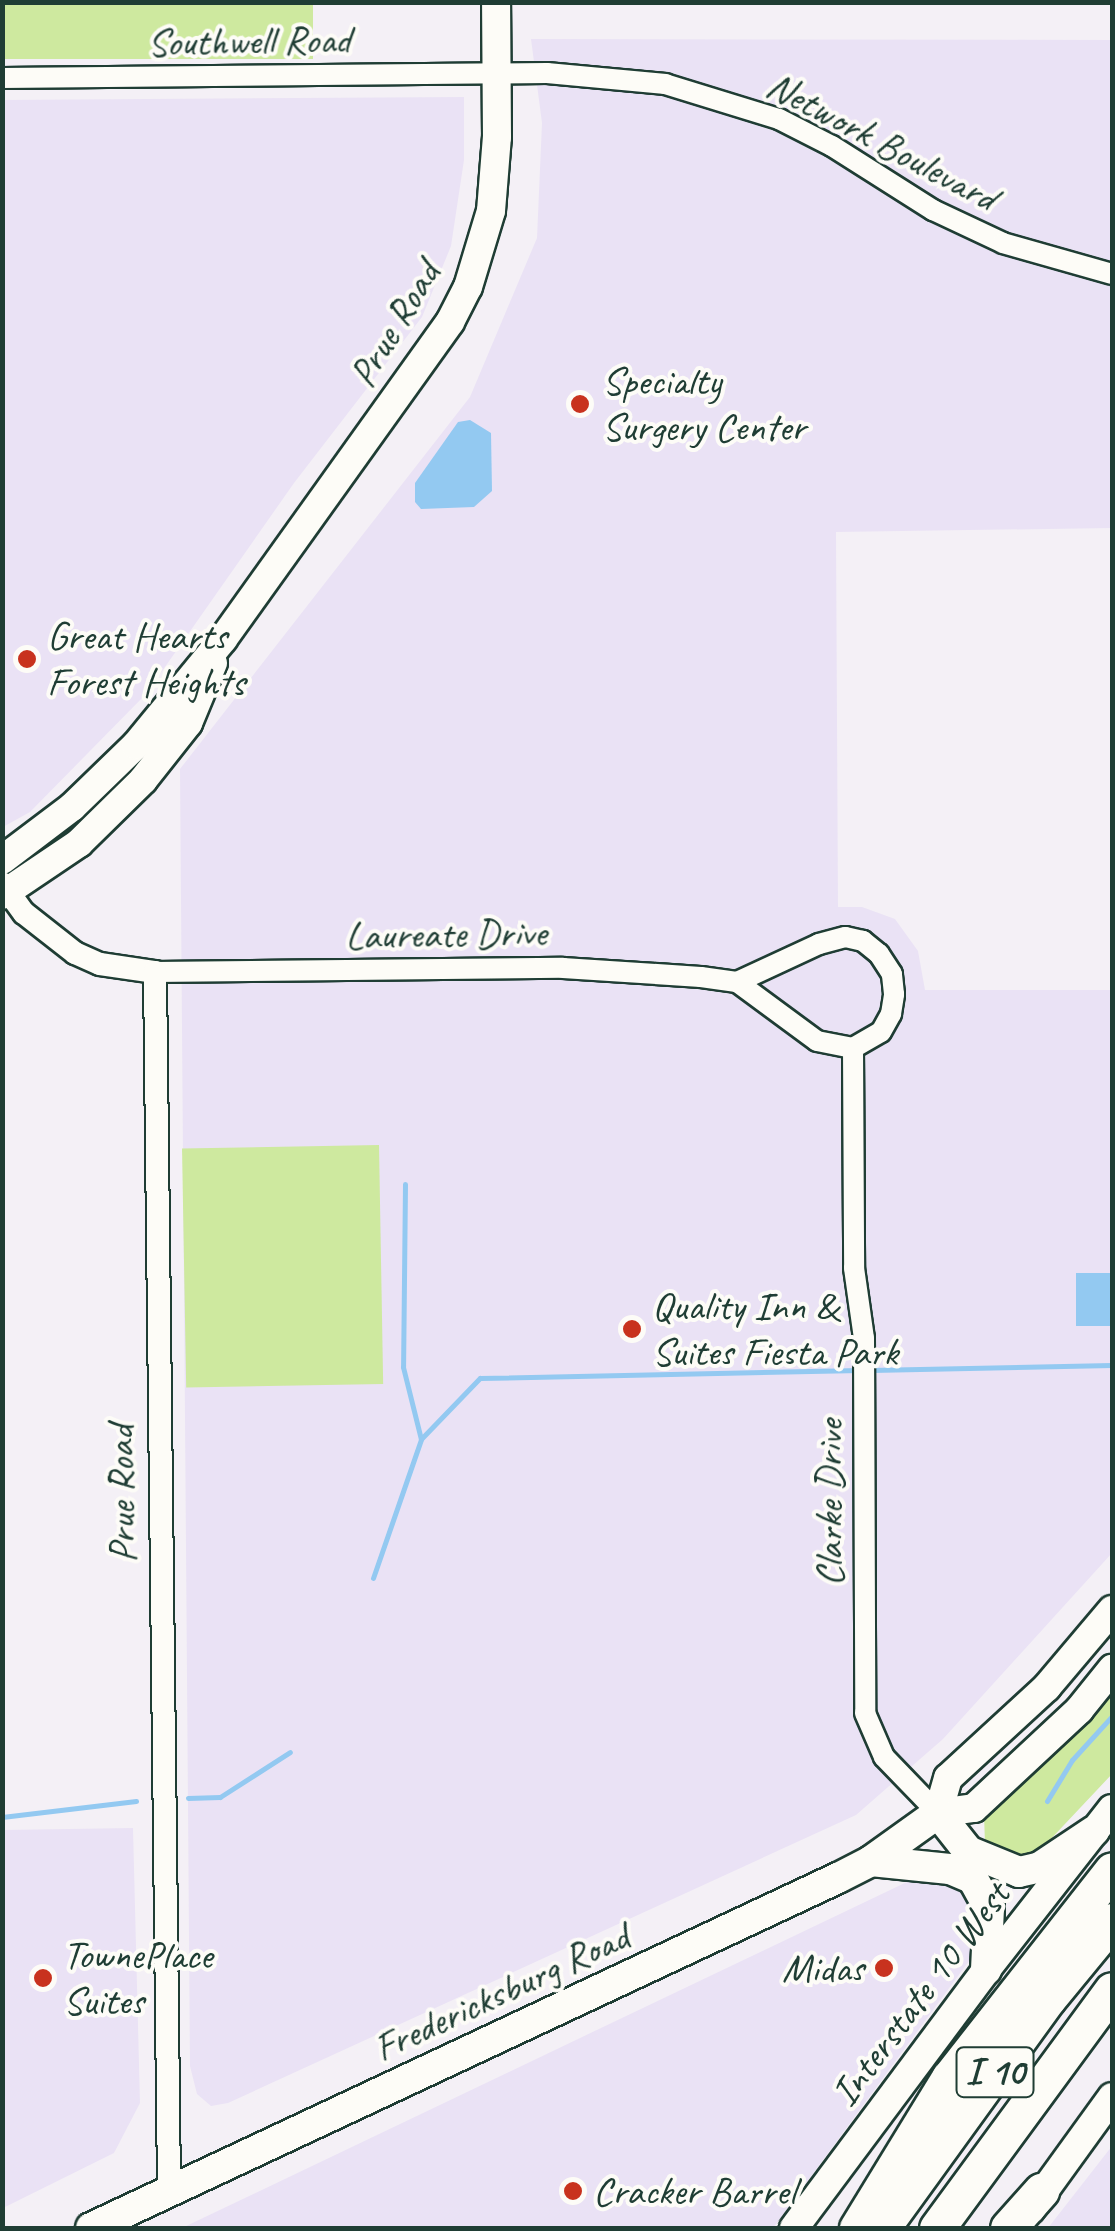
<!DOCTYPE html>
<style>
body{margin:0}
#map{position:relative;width:1115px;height:2231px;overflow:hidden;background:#f4f0f6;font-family:Caveat,sans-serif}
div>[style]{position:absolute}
.built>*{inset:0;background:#eae2f5}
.green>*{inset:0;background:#cee99f;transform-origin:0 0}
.water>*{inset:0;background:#93c9f1;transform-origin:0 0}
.stream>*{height:5px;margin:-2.5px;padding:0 2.5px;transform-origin:2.5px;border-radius:2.5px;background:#93c9f1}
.roads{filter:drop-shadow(2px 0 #1f3d34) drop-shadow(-2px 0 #1f3d34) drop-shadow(0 2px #1f3d34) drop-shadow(0 -2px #1f3d34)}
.minor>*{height:20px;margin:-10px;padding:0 10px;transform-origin:10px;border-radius:10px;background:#fdfcf7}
.tertiary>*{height:22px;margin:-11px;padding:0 11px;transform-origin:11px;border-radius:11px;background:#fdfcf7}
.secondary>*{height:28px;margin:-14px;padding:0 14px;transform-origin:14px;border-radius:14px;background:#fdfcf7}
.primary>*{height:30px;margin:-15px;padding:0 15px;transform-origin:15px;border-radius:15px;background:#fdfcf7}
.motorway>*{height:35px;margin:-17.5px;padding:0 17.5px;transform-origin:17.5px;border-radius:17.5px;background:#fdfcf7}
.dots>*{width:28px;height:28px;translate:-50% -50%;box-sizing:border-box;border:5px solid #fdfcf7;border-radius:50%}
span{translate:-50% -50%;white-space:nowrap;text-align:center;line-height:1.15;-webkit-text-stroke:8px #fdfcf7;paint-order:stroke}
.shield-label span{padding:2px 8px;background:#fdfcf7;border:2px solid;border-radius:8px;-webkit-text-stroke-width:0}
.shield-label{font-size:38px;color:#1f3d34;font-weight:700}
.street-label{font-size:40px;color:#1f3d34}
.poi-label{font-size:40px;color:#1f3d34}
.left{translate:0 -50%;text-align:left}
.right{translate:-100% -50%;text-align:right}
.frame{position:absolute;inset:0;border:5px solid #1f3d34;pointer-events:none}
</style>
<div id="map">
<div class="built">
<div style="clip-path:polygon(531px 39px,1112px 40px,1112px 528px,836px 532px,838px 907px,862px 907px,895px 919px,918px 951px,925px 990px,1112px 990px,1112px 1553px,943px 1739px,856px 1815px,228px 2103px,211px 2106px,197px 2094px,190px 2066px,180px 769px,470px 397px,537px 238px,542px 123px)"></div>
<div style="clip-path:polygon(464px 97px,464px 160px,451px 246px,422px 317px,294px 483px,146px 694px,30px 812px,3px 827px,3px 100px)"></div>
<div style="clip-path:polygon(133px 1828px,140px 2103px,114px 2153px,3px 2208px,3px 1830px)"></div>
<div style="clip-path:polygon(937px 1878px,960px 1884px,972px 1899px,978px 1938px,969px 1961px,773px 2228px,182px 2228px,909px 1881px)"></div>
<div style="clip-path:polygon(1112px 2146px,1112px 2228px,1048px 2228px)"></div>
</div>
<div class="green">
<div style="left:2px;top:3px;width:311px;height:56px"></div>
<div style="left:379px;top:1145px;width:239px;height:197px;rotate:89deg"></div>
<div style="clip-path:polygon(1112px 1685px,1112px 1774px,1032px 1859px,1015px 1862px,985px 1844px,984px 1815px,1040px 1766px)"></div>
</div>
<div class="water">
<div style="clip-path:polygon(470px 420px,491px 433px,492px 491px,474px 507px,421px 509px,415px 502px,415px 483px,458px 422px)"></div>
<div style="left:1112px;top:1273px;width:53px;height:36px;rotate:90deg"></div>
</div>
<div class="stream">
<div style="left:405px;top:1184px;width:183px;rotate:90.6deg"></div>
<div style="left:403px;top:1367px;width:74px;rotate:76deg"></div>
<div style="left:871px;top:1370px;width:241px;rotate:-1.2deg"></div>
<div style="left:373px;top:1578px;width:147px;rotate:-70.9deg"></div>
<div style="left:421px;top:1439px;width:85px;rotate:-46deg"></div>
<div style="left:480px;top:1378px;width:380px;rotate:-1.2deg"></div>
<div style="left:188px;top:1798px;width:32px;rotate:-2deg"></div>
<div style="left:220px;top:1797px;width:83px;rotate:-32.7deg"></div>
<div style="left:1047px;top:1801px;width:48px;rotate:-58.6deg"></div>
<div style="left:1072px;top:1760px;width:59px;rotate:-47.7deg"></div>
<div style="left:2px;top:1817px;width:135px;rotate:-6.8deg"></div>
</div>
<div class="roads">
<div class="minor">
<div style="left:2px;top:78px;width:545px;rotate:-0.53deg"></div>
<div style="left:547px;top:73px;width:119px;rotate:5.3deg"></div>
<div style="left:665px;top:84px;width:119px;rotate:17.1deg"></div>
<div style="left:779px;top:119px;width:59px;rotate:27deg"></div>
<div style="left:832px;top:146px;width:120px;rotate:32.4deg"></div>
<div style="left:933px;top:210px;width:77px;rotate:25.2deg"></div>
<div style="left:1003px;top:243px;width:113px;rotate:15.9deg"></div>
<div style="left:155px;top:972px;width:408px;rotate:-0.6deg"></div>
<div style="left:563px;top:968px;width:138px;rotate:3.7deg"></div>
<div style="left:701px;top:977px;width:36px;rotate:8deg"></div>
<div style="left:737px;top:982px;width:99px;rotate:36.4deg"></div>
<div style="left:817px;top:1041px;width:37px;rotate:11deg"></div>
<div style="left:853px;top:1048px;width:32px;rotate:-30deg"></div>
<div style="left:881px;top:1032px;width:21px;rotate:-61deg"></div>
<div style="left:891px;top:1014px;width:20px;rotate:-81deg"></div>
<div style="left:894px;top:994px;width:20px;rotate:-96deg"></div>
<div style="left:892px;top:974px;width:24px;rotate:-123deg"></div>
<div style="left:879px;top:954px;width:21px;rotate:-141deg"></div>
<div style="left:863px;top:941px;width:18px;rotate:-167deg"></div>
<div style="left:845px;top:937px;width:27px;rotate:165deg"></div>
<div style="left:819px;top:944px;width:90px;rotate:155.1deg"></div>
<div style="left:853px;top:1048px;width:220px;rotate:89.7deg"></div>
<div style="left:854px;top:1268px;width:71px;rotate:81.9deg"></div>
<div style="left:864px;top:1338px;width:375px;rotate:89.8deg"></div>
<div style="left:865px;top:1713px;width:48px;rotate:66.6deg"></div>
<div style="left:884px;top:1757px;width:78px;rotate:46deg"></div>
</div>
<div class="tertiary">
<div style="left:2px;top:883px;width:37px;rotate:54deg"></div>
<div style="left:24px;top:913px;width:65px;rotate:38.1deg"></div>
<div style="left:75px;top:953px;width:27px;rotate:24deg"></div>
<div style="left:100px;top:964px;width:56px;rotate:8.3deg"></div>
<div style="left:155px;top:972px;width:1218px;rotate:89.34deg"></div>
</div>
<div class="secondary">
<div style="left:2px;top:860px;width:88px;rotate:-37.1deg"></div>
<div style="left:72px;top:807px;width:89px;rotate:-44.1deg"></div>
<div style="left:136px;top:745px;width:137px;rotate:-50.6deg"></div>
<div style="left:223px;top:639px;width:390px;rotate:-54.4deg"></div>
<div style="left:450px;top:322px;width:39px;rotate:-63deg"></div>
<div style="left:468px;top:287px;width:79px;rotate:-73.2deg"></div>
<div style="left:491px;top:211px;width:74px;rotate:-85.4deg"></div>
<div style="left:497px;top:137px;width:135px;rotate:-90.4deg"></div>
<div style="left:2px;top:895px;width:93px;rotate:-34deg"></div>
<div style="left:79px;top:843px;width:90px;rotate:-44.5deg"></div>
<div style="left:143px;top:780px;width:73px;rotate:-51.7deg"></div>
<div style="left:188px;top:723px;width:65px;rotate:-67.4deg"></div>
<div style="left:1112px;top:1610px;width:101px;rotate:130.2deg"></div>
<div style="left:1047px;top:1687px;width:134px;rotate:137.4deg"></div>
<div style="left:948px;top:1778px;width:36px;rotate:106deg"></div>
<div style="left:938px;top:1813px;width:36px;rotate:-8deg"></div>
<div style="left:974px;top:1808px;width:144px;rotate:-43deg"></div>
<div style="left:1079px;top:1710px;width:53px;rotate:-51.2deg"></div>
<div style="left:1031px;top:2209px;width:138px;rotate:-54.1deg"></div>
<div style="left:794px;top:2228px;width:322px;rotate:-53.3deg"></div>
<div style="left:986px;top:1970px;width:204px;rotate:-52deg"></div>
</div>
<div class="primary">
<div style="left:968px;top:1851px;width:55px;rotate:22.4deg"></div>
<div style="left:1019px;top:1872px;width:22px;rotate:-13deg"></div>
<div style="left:1040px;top:1867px;width:65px;rotate:-33.7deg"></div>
<div style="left:871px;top:1861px;width:79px;rotate:5.8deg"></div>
<div style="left:950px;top:1869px;width:25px;rotate:23deg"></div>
<div style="left:91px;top:2228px;width:825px;rotate:-25.11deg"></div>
<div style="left:838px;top:1878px;width:37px;rotate:-27deg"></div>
<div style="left:871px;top:1861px;width:82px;rotate:-35.6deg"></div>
<div style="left:938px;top:1813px;width:48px;rotate:51.7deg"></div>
<div style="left:968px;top:1851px;width:28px;rotate:80deg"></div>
<div style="left:973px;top:1879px;width:33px;rotate:61deg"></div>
<div style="left:989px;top:1908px;width:62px;rotate:92.8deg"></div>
</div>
<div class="motorway">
<div style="left:857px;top:2228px;width:176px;rotate:-58.5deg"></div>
<div style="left:949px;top:2078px;width:264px;rotate:-51.9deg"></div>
<div style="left:882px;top:2228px;width:283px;rotate:-54.1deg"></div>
<div style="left:1048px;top:1999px;width:101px;rotate:-50.6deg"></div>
<div style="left:937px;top:2228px;width:295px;rotate:-53.7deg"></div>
<div style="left:1008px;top:2228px;width:50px;rotate:-48.3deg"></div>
</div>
</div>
<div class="dots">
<div style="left:580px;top:404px;background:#c8321e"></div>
<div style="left:27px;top:659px;background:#c8321e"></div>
<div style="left:632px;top:1329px;background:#c8321e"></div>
<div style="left:884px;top:1968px;background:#c8321e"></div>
<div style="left:43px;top:1978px;background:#c8321e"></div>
<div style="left:573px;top:2191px;background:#c8321e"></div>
</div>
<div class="shield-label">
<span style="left:995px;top:2072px">I 10</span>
</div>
<div class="street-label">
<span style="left:249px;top:41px;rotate:-1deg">Southwell Road</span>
<span style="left:882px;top:141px;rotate:28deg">Network Boulevard</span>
<span style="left:394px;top:324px;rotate:-59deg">Prue Road</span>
<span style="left:446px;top:934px;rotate:-1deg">Laureate Drive</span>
<span style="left:121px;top:1494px;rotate:-91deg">Prue Road</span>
<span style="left:829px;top:1503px;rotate:-90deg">Clarke Drive</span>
<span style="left:501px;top:1992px;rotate:-25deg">Fredericksburg Road</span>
<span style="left:920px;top:1994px;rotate:-53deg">Interstate 10 West</span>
</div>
<div class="poi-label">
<span class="left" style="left:602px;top:404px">Specialty<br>Surgery Center</span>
<span class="left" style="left:47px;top:659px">Great Hearts<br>Forest Heights</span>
<span class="left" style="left:652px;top:1329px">Quality Inn &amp;<br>Suites Fiesta Park</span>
<span class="left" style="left:63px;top:1978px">TownePlace<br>Suites</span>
<span class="right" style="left:864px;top:1968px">Midas</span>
<span class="left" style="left:593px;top:2191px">Cracker Barrel</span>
</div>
<div class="frame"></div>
</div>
